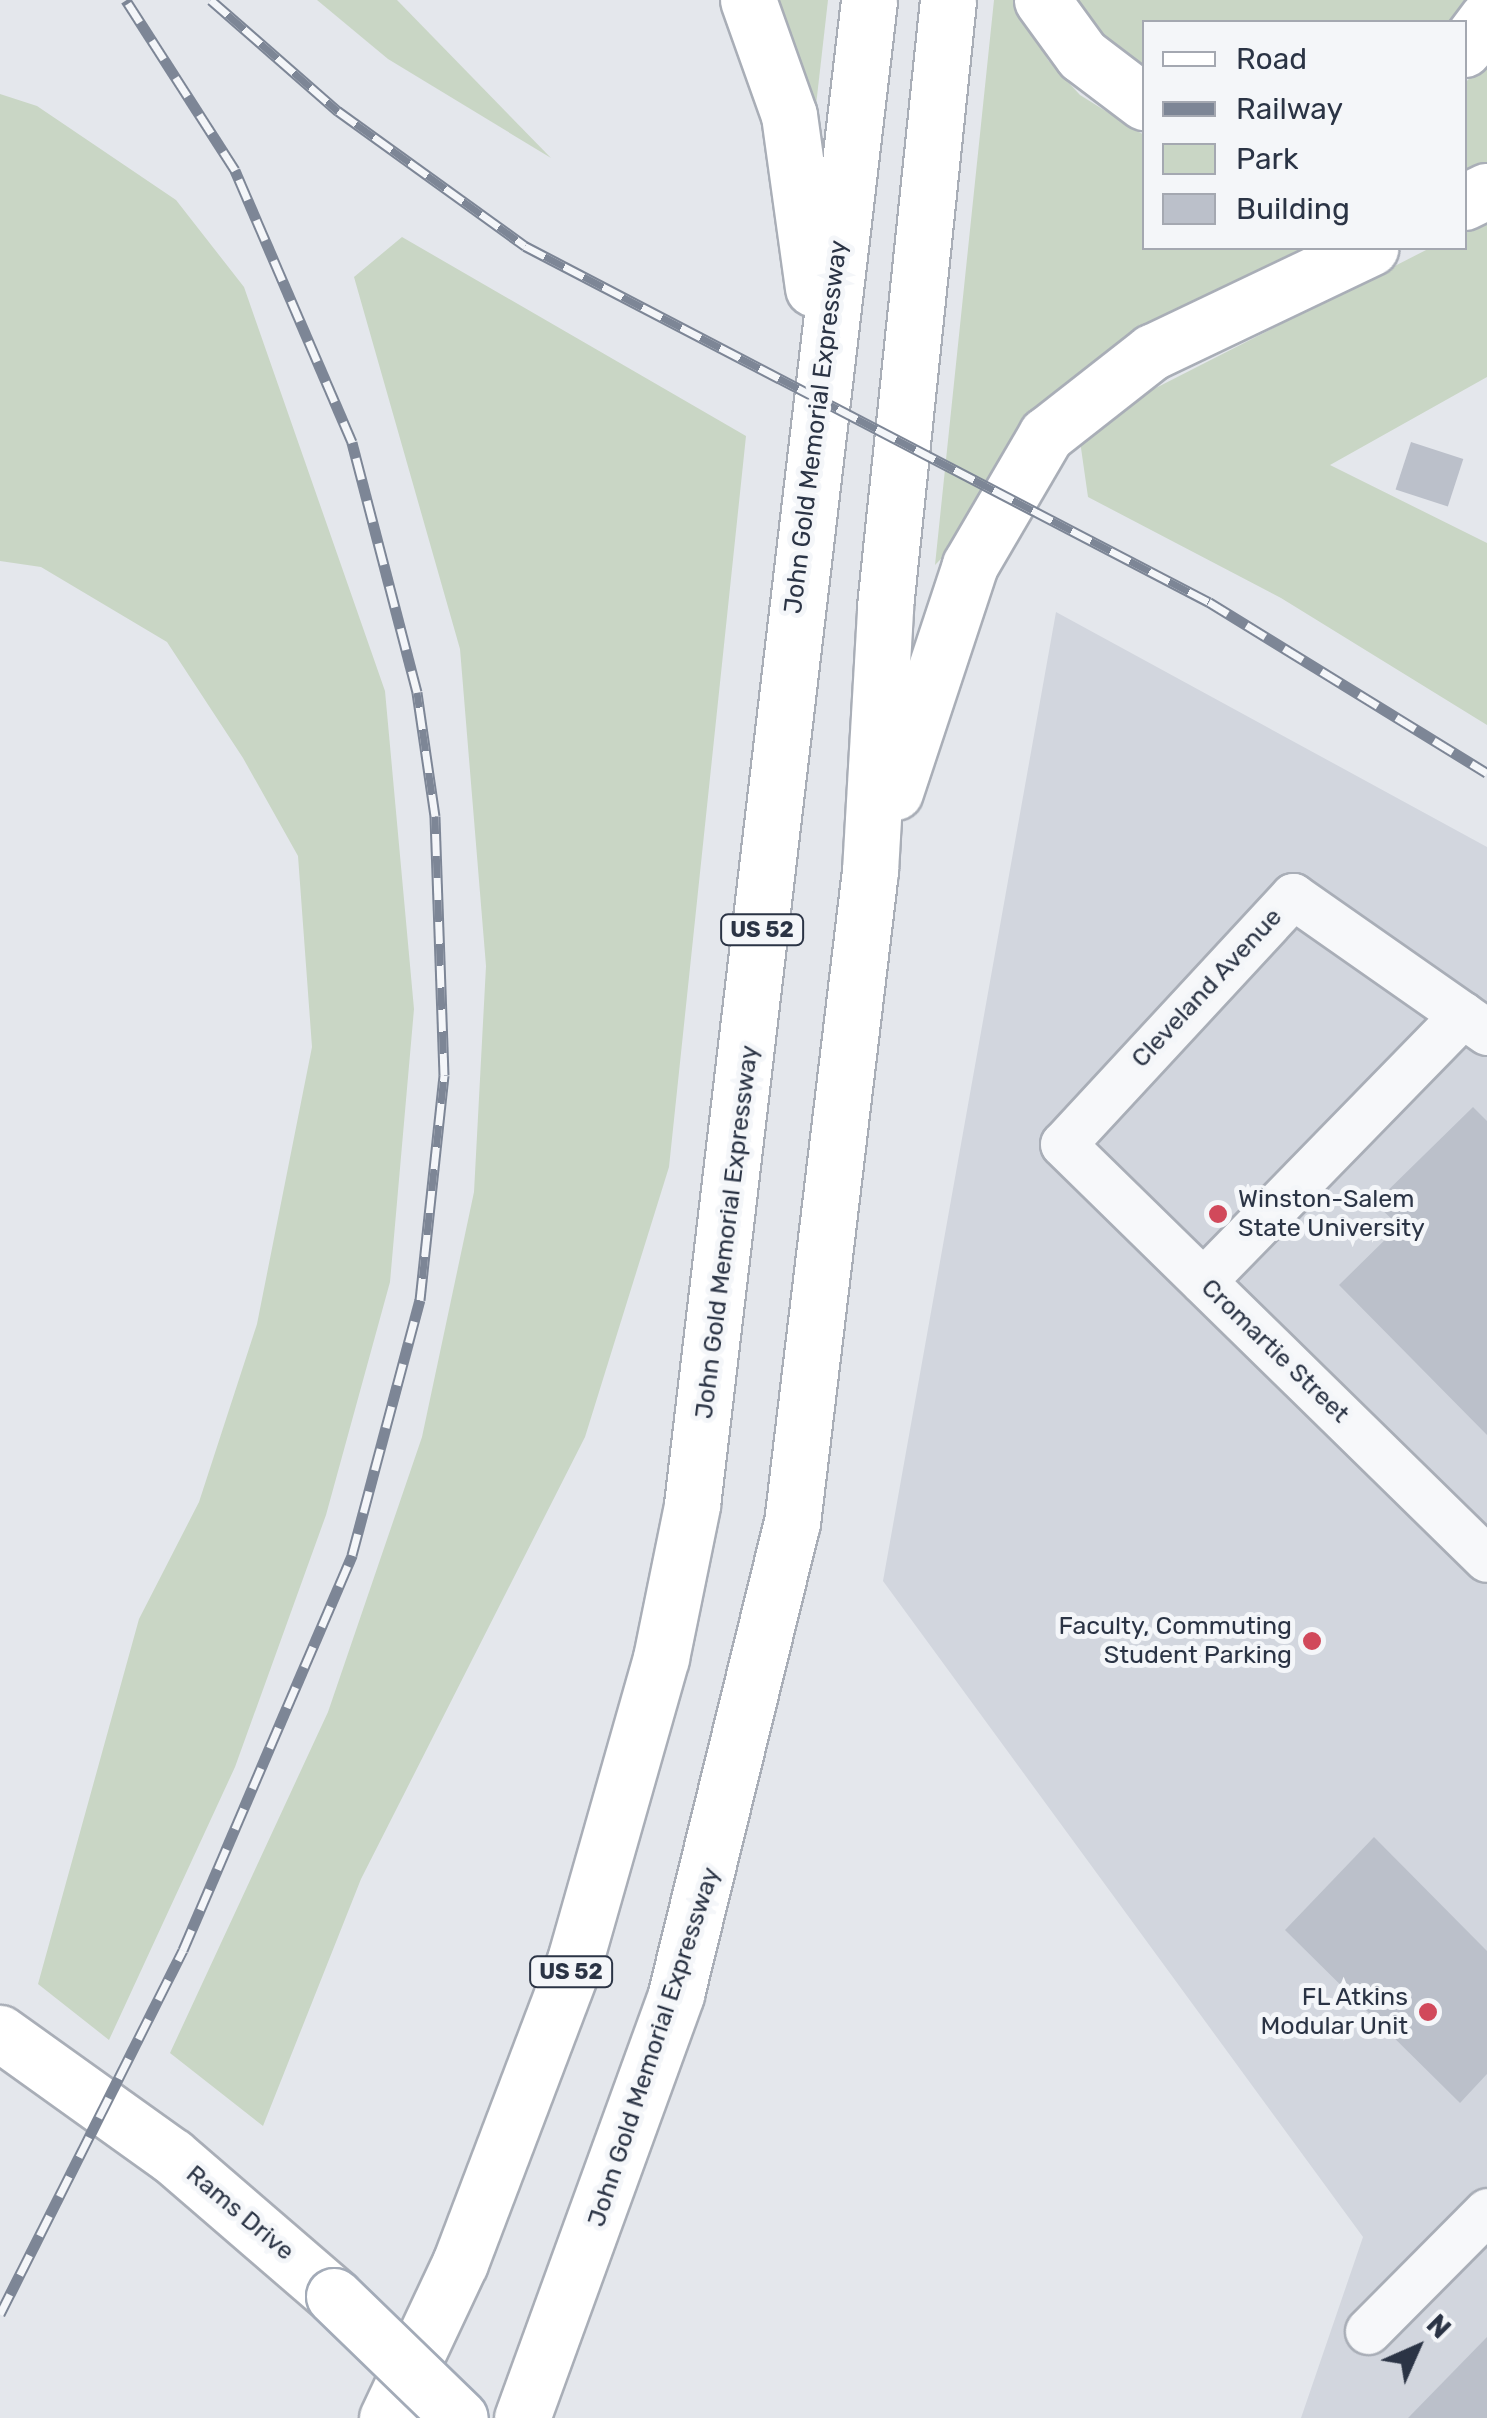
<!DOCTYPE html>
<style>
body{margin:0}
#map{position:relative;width:1487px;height:2418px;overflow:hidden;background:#e4e7ec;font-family:Rubik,sans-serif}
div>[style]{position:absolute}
.built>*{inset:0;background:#d2d6de}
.green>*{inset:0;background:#c9d6c5}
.building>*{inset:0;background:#bbc0ca;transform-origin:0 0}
.roads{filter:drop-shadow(2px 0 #a9aeb7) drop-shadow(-2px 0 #a9aeb7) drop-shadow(0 2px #a9aeb7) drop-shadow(0 -2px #a9aeb7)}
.minor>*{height:45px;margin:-22.5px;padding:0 22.5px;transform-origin:22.5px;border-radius:22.5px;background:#f7f8fa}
.major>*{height:55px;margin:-27.5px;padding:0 27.5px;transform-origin:27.5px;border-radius:27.5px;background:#fff}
.highway>*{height:55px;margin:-27.5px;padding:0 27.5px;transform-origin:27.5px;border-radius:27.5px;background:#fff}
.rail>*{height:11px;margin-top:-5.5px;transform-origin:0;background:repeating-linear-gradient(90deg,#f4f6f9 0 22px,#7d8696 0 44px);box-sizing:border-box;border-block:2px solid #7d8696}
.bridges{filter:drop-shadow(2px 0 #a3abb8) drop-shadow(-2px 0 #a3abb8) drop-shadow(0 2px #a3abb8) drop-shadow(0 -2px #a3abb8)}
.major-bridge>*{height:55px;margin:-27.5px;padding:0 27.5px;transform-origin:27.5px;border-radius:27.5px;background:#fff}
.dots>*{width:28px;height:28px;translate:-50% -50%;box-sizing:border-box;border:5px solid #f4f6f9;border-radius:50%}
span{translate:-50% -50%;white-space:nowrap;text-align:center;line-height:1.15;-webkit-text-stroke:10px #f4f6f9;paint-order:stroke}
.shield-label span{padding:2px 8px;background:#f4f6f9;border:2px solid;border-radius:8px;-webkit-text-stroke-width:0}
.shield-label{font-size:22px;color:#2b3445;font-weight:700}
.street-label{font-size:25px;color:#2b3445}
.poi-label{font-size:25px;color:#2b3445}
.left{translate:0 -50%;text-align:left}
.right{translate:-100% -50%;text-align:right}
.legend{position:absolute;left:1142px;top:20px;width:325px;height:230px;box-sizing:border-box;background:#f4f6f9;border:2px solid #a4a8b1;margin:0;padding:12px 18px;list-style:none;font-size:30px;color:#2b3445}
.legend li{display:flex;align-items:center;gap:20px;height:50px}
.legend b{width:50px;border:2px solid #a4a8b1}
.north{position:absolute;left:1367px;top:2298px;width:100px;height:100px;-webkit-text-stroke:8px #f4f6f9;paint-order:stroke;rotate:45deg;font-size:28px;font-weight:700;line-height:40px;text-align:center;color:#2b3445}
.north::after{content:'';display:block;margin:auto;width:35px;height:45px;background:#2b3445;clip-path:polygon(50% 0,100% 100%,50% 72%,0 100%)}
</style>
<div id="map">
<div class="built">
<div style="clip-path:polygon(1056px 612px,1487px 847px,1487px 2418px,1301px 2418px,1363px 2237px,883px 1581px)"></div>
</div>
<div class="green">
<div style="clip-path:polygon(317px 0,397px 0,551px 158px,388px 59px)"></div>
<div style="clip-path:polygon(772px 0,828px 0,815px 114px)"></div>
<div style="clip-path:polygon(994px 0,1016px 0,1048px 60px,1080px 95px,1144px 135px,1144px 248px,1322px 248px,1183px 313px,935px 565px)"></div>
<div style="clip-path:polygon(1069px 0,1472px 0,1455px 22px,1144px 22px,1144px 77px)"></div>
<div style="clip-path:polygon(1487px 60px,1487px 166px,1465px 178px,1465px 83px)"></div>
<div style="clip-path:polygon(0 94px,37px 106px,176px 200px,244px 287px,385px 691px,414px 1009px,390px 1282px,326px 1515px,235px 1767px,109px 2040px,38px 1984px,139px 1619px,199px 1502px,257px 1324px,312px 1047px,298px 856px,243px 758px,167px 642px,41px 567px,0 561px)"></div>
<div style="clip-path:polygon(1487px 222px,1487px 377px,1330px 465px,1487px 543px,1487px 725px,1281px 598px,1088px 497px,1080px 441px,1144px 394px,1430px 248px,1464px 248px,1465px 232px)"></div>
<div style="clip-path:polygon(402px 237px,746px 436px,669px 1167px,585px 1437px,361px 1879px,263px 2126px,170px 2053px,328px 1712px,422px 1437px,474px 1192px,486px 966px,460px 649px,354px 277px)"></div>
</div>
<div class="building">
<div style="left:1411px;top:442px;width:55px;height:50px;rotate:18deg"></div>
<div style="clip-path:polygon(1473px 1107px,1487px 1121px,1487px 1435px,1339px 1285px,1399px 1226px,1375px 1203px)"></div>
<div style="clip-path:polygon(1374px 1837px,1487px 1951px,1487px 2074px,1460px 2103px,1285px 1930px)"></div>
<div style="clip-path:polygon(1487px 2337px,1487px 2418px,1408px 2418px)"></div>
</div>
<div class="roads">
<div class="minor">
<div style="left:1487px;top:1032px;width:237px;rotate:-145deg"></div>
<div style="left:1293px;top:896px;width:338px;rotate:132.8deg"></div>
<div style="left:1063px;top:1144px;width:593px;rotate:44.39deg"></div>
<div style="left:1203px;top:1281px;width:372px;rotate:-45.7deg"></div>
<div style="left:1368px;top:2331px;width:169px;rotate:-45.2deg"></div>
</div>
<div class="major">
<div style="left:0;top:2033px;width:211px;rotate:35.6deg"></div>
<div style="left:172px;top:2156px;width:214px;rotate:40.8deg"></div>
</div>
<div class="highway">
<div style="left:748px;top:0;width:122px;rotate:70.4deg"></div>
<div style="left:789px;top:115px;width:175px;rotate:82.1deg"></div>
<div style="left:1042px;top:0;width:68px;rotate:54deg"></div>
<div style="left:1082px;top:55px;width:78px;rotate:37.2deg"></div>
<div style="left:1464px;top:49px;width:38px;rotate:-53deg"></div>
<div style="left:1464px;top:202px;width:25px;rotate:-26deg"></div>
<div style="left:895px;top:792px;width:239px;rotate:-71.7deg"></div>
<div style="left:970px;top:565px;width:151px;rotate:-59.7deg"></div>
<div style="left:1046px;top:435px;width:135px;rotate:-38.1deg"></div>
<div style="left:1152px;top:352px;width:242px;rotate:-25.5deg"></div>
<div style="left:387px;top:2418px;width:171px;rotate:-64.8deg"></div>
<div style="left:460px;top:2263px;width:324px;rotate:-69.2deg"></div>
<div style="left:575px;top:1960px;width:314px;rotate:-74.1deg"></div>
<div style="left:661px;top:1658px;width:156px;rotate:-78.5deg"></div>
<div style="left:692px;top:1505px;width:1515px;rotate:-83.29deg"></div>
<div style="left:522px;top:2418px;width:451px;rotate:-70deg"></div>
<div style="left:676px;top:1994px;width:485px;rotate:-76.2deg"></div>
<div style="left:792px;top:1523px;width:657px;rotate:-83.18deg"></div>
<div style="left:870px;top:871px;width:264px;rotate:-86.7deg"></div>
<div style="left:885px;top:607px;width:610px;rotate:-84.07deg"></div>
</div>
</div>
<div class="rail">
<div style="left:211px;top:0;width:169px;rotate:41.2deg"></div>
<div style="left:338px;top:111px;width:231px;rotate:35.8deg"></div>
<div style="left:525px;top:246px;width:771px;rotate:27.5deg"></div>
<div style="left:1209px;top:602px;width:326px;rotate:31.6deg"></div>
<div style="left:0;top:2314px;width:407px;rotate:-63.3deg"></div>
<div style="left:183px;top:1950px;width:430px;rotate:-66.8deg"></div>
<div style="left:352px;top:1555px;width:264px;rotate:-75.1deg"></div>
<div style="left:420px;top:1300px;width:226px;rotate:-83.9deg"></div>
<div style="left:444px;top:1075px;width:259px;rotate:-92deg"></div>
<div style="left:435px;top:816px;width:125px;rotate:-98.3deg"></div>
<div style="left:417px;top:692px;width:258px;rotate:-104.6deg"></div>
<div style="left:352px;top:442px;width:296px;rotate:-113.3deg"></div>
<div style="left:235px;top:170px;width:202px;rotate:-122.7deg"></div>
</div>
<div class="bridges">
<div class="major-bridge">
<div style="left:334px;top:2296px;width:175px;rotate:44.1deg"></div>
</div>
</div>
<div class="dots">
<div style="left:1218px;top:1214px;background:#d1495b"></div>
<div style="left:1312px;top:1641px;background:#d1495b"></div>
<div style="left:1428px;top:2012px;background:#d1495b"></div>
</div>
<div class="shield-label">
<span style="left:762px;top:930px">US 52</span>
<span style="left:571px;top:1972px">US 52</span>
</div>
<div class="street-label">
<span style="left:816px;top:427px;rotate:-83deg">John Gold Memorial Expressway</span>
<span style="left:1207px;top:988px;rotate:-47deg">Cleveland Avenue</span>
<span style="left:727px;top:1232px;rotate:-83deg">John Gold Memorial Expressway</span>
<span style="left:1275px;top:1351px;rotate:44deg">Cromartie Street</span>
<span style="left:654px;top:2047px;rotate:-72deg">John Gold Memorial Expressway</span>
<span style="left:240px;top:2213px;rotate:40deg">Rams Drive</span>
</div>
<div class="poi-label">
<span class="left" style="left:1238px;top:1214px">Winston-Salem<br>State University</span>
<span class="right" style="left:1292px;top:1641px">Faculty, Commuting<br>Student Parking</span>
<span class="right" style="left:1408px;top:2012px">FL Atkins<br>Modular Unit</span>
</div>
<ul class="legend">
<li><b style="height:12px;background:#fff"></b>Road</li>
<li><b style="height:12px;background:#7d8696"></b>Railway</li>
<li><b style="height:28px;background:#c9d6c5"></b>Park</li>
<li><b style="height:28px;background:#bbc0ca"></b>Building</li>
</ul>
<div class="north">N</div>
</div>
